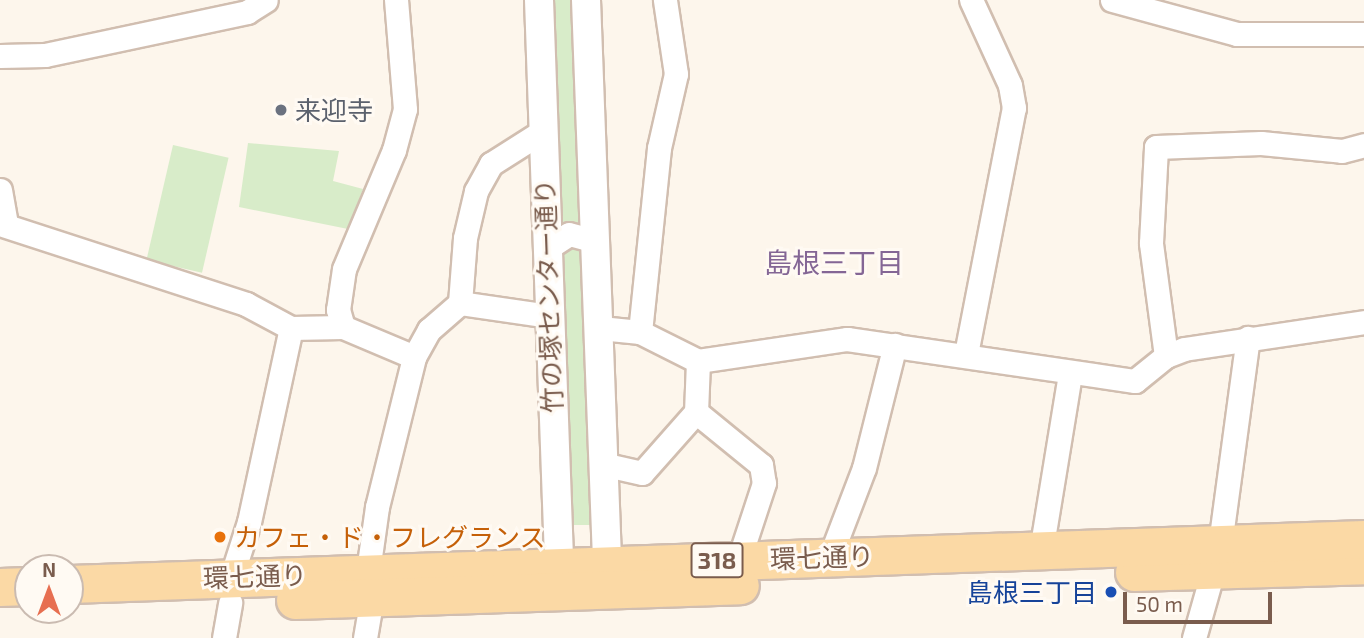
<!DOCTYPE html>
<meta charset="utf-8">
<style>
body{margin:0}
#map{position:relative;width:1364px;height:638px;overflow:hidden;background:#fdf6ec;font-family:"Exo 2","Noto Sans JP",sans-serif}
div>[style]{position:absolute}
.green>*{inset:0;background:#d8ecc9;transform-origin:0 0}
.roads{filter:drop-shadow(2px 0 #d1beb0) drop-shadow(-2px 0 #d1beb0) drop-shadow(0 2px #d1beb0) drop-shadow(0 -2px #d1beb0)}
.minor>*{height:23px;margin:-11.5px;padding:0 11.5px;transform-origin:11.5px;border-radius:11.5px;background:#fff}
.tertiary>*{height:28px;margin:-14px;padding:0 14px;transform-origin:14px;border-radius:14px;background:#fff}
.primary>*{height:37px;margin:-18.5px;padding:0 18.5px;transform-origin:18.5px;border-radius:18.5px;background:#fbd9a5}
.dots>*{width:19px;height:19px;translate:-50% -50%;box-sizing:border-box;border:4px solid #fffaf3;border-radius:50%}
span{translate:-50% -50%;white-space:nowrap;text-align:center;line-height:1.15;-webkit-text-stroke:6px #fffaf3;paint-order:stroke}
.shield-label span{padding:2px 5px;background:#fffaf3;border:2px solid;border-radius:5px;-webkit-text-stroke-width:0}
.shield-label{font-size:24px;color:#7a5c4d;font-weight:700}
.worship-label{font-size:26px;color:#5b616d}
.left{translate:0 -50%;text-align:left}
.street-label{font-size:26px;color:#7a5c4d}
.food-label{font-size:26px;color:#c56008}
.transit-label{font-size:26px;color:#164399}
.right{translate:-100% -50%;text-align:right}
.neighbourhood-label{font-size:28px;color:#846695}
.north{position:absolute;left:14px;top:554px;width:70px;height:70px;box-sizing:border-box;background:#fffaf3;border:2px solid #cabbb1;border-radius:50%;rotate:0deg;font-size:19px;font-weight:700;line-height:28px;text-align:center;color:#7a5c4d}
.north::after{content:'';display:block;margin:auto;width:24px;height:32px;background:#e76f51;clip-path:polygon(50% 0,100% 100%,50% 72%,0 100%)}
.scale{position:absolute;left:1123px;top:592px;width:149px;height:32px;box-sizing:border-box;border:4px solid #7a5c4d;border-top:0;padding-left:9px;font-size:21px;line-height:24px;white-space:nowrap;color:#7a5c4d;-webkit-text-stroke:5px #fffaf3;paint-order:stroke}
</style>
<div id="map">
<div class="green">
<div style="clip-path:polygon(548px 0,581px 0,585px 223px,557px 226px)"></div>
<div style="clip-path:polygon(248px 143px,339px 151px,333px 181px,363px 189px,348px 229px,239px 207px)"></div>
<div style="left:173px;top:145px;width:57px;height:118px;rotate:13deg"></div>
<div style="clip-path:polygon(572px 244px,590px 250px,596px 525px,569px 525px,559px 254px)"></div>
</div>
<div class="roads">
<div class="minor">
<div style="left:1112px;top:0;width:130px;rotate:15.2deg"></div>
<div style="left:1237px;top:34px;width:127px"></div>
<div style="left:0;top:56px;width:45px;rotate:-1.3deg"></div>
<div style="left:45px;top:55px;width:207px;rotate:-12deg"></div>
<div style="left:247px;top:12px;width:22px;rotate:-32deg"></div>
<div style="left:0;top:190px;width:35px;rotate:80deg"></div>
<div style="left:0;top:224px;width:259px;rotate:18deg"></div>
<div style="left:246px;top:304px;width:51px;rotate:28.1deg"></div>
<div style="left:291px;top:328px;width:52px;rotate:-1.1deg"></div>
<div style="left:343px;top:327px;width:77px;rotate:22.9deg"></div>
<div style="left:546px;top:249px;width:27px;rotate:-33deg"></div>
<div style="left:569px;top:234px;width:27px;rotate:15deg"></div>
<div style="left:460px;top:303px;width:65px;rotate:-85.6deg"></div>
<div style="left:465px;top:238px;width:48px;rotate:-76.8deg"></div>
<div style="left:476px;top:191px;width:31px;rotate:-61deg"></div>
<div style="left:491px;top:164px;width:62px;rotate:-32.4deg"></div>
<div style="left:343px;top:327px;width:18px;rotate:-106deg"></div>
<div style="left:338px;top:310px;width:41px;rotate:-81.7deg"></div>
<div style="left:344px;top:269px;width:129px;rotate:-67.2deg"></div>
<div style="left:394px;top:150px;width:42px;rotate:-75deg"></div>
<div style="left:405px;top:109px;width:109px;rotate:-94.7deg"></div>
<div style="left:600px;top:328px;width:40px;rotate:5.7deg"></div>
<div style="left:640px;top:332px;width:65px;rotate:26.6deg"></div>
<div style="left:698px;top:361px;width:151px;rotate:-8.4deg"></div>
<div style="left:847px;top:339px;width:291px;rotate:8.3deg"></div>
<div style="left:1135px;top:381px;width:40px;rotate:-39deg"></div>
<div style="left:1166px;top:356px;width:19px;rotate:-21deg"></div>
<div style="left:1184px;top:349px;width:182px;rotate:-8.5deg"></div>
<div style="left:640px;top:332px;width:185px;rotate:-84.1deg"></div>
<div style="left:659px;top:148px;width:76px;rotate:-77.1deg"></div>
<div style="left:676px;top:74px;width:75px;rotate:-98.5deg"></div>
<div style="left:966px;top:354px;width:251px;rotate:-79deg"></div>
<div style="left:1014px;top:108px;width:23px;rotate:-100deg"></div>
<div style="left:1010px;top:85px;width:94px;rotate:-114.6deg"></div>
<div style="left:1166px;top:356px;width:114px;rotate:-97.6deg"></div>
<div style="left:1151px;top:243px;width:96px;rotate:-87deg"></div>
<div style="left:1156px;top:147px;width:105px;rotate:-2.2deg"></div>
<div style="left:1261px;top:143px;width:81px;rotate:5.6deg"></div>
<div style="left:1342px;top:151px;width:23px;rotate:-15deg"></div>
<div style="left:698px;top:361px;width:51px;rotate:92.2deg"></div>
<div style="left:696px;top:412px;width:84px;rotate:39.2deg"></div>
<div style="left:761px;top:465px;width:18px;rotate:81deg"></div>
<div style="left:764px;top:483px;width:80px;rotate:108.2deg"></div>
<div style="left:602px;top:464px;width:41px;rotate:12.7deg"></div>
<div style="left:642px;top:473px;width:81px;rotate:-48.5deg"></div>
<div style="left:1220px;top:544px;width:208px;rotate:-82.3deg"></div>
<div style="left:1041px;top:551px;width:180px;rotate:-80.7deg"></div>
<div style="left:830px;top:557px;width:95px;rotate:-69.1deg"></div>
<div style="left:864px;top:468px;width:127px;rotate:-75.9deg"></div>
<div style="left:368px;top:571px;width:65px;rotate:-82deg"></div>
<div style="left:377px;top:507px;width:154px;rotate:-76.1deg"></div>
<div style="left:414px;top:357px;width:31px;rotate:-61deg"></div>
<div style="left:429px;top:330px;width:41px;rotate:-41.1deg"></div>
<div style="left:460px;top:303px;width:90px;rotate:8.3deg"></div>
<div style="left:231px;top:578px;width:59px;rotate:-72.2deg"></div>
<div style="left:249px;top:522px;width:198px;rotate:-77.8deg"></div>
<div style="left:224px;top:638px;width:36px;rotate:-80deg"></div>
<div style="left:365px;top:638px;width:42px;rotate:-80.3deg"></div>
<div style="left:1194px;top:638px;width:70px;rotate:-74.2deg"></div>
</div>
<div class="tertiary">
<div style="left:539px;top:0;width:586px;rotate:87.95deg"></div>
<div style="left:586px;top:0;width:585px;rotate:87.85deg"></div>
</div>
<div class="primary">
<div style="left:1134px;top:572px;width:230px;rotate:-1.7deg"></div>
<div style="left:70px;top:584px;width:1295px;rotate:-1.99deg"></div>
<div style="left:0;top:587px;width:28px;rotate:-2deg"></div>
<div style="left:295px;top:600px;width:445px;rotate:-1.9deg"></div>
</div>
</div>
<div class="dots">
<div style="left:281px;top:110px;background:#6b7280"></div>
<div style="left:220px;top:537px;background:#e8710a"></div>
<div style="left:1111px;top:592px;background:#1a4fb4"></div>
</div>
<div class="shield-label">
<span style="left:717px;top:560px">318</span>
</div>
<div class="worship-label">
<span class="left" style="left:295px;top:110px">来迎寺</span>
</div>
<div class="street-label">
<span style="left:548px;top:296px;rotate:-92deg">竹の塚センター通り</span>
<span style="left:822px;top:557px;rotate:-2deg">環七通り</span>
<span style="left:255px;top:576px;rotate:-2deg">環七通り</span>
</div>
<div class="food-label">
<span class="left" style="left:234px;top:537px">カフェ・ド・フレグランス</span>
</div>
<div class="transit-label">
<span class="right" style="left:1097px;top:592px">島根三丁目</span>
</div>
<div class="neighbourhood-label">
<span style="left:834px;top:262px">島根三丁目</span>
</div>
<div class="north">N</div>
<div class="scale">50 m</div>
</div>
